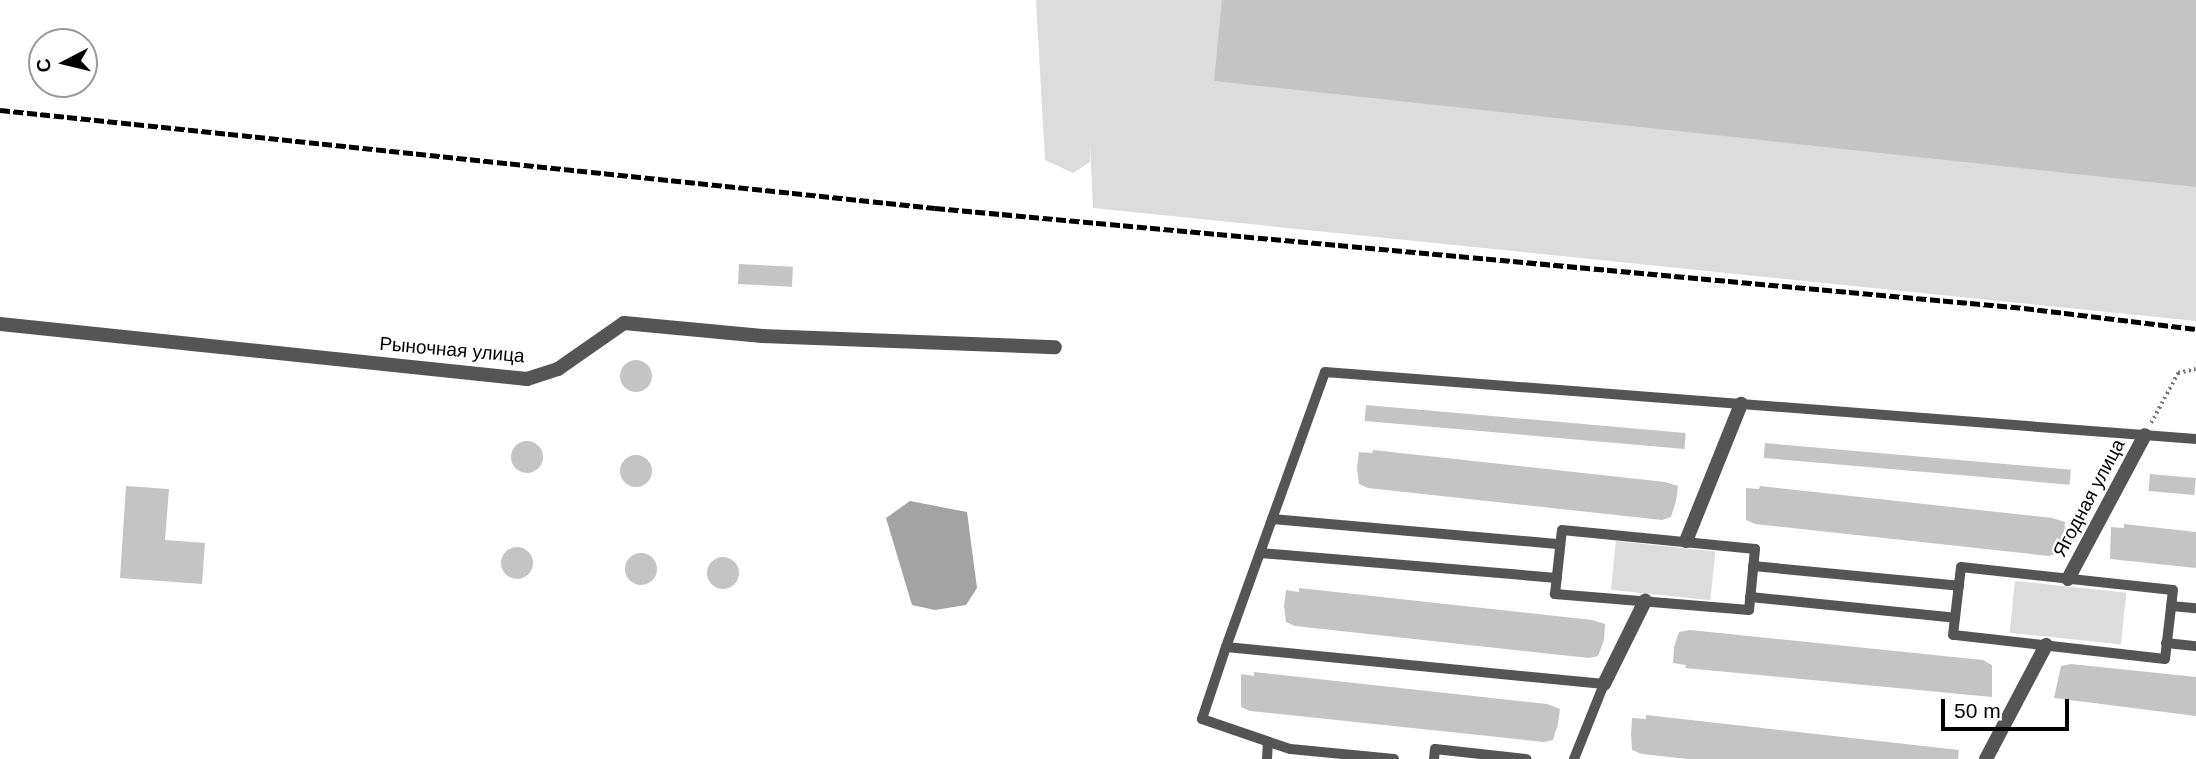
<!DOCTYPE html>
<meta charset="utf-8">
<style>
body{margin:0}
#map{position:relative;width:2196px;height:759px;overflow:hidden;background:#fff;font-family:Arial,sans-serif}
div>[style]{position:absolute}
.green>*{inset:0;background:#dcdcdc;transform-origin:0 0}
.water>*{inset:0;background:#a3a3a3}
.building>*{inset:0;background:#c4c4c4;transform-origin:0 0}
.round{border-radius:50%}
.path>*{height:3.5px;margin-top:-1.75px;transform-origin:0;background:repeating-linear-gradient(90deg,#777 0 2px,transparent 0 5.5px)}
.service>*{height:10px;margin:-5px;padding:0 5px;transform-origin:5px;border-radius:5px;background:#555}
.minor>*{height:14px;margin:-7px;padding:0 7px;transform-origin:7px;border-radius:7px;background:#555}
.rail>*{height:5px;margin-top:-2.5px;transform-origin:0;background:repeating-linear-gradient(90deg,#000 0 10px,transparent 0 13.5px)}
span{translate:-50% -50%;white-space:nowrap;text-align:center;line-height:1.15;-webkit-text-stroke:5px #fff;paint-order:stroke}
.street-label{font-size:19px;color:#000}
.north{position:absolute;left:28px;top:28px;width:70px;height:70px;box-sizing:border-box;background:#fff;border:2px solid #999;border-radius:50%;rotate:263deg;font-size:19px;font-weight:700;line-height:28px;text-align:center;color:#000}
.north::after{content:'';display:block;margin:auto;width:24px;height:32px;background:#000;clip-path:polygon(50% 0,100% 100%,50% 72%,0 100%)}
.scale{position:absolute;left:1941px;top:699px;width:128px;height:32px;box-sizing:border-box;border:4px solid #000;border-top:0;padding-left:9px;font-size:21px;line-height:24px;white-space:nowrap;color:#000;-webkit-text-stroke:5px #fff;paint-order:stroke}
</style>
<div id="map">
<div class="green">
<div style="clip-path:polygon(1036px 0,2196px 0,2196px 321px,1093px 208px,1090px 143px,1090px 162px,1073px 173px,1045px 160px)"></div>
<div style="left:1616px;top:541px;width:100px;height:49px;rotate:6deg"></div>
<div style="left:2015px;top:581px;width:112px;height:52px;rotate:6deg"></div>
</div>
<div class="water">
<div style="clip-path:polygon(910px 501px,967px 512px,977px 588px,966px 605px,935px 610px,912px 605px,886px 518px)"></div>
</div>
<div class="building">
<div style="clip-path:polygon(1222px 0,2196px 0,2196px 187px,1214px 81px)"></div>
<div style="left:739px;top:264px;width:54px;height:20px;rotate:3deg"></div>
<div class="round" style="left:620px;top:360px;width:32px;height:32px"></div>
<div style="left:1366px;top:405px;width:321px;height:16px;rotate:5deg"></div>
<div class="round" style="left:511px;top:441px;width:32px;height:32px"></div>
<div style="left:1765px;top:443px;width:307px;height:15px;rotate:5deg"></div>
<div style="clip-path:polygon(1373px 450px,1665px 482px,1678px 486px,1676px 501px,1671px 517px,1662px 520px,1368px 488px,1359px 484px,1357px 468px,1359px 452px,1372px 453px)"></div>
<div class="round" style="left:620px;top:455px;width:32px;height:32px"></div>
<div style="left:2150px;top:474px;width:46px;height:17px;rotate:5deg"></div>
<div style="clip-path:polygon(126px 486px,169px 489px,165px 540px,205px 543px,202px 584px,120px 578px)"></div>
<div style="clip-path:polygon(1760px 486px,2052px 518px,2065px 522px,2064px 537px,2058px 553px,2049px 556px,1755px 524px,1746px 520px,1746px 488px,1759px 489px)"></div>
<div style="clip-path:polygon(2124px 524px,2196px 532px,2196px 568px,2110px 559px,2111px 527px,2124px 528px)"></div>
<div class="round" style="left:501px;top:547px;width:32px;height:32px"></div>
<div class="round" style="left:625px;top:553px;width:32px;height:32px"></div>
<div class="round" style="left:707px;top:557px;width:32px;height:32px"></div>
<div style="clip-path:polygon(1299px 588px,1592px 620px,1605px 624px,1604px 640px,1598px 656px,1589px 658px,1295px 626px,1286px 622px,1284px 606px,1286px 590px,1299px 592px)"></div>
<div style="clip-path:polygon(1690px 630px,1983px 660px,1992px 665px,1992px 697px,1685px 668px,1686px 665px,1673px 663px,1674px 647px,1679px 632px)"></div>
<div style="clip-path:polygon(2071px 664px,2196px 677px,2196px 716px,2054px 698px,2061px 666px)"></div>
<div style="clip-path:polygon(1254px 672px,1547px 704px,1560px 709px,1558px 724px,1553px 740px,1544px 742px,1250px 711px,1241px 707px,1241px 674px,1254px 676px)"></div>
<div style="clip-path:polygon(1646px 715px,1959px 750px,1958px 759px,1688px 759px,1642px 754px,1632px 750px,1631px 734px,1632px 718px,1646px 719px)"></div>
</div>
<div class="path">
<div style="left:2151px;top:423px;width:57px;rotate:-61.6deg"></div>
<div style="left:2178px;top:373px;width:18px;rotate:-13deg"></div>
</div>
<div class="service">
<div style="left:1272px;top:519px;width:289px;rotate:5deg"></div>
<div style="left:1562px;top:530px;width:194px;rotate:5.6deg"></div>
<div style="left:1755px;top:549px;width:61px;rotate:95.6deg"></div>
<div style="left:1749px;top:610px;width:195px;rotate:-175.3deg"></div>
<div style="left:1555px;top:594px;width:64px;rotate:-83.8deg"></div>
<div style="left:1260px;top:553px;width:298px;rotate:4.8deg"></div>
<div style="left:1753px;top:566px;width:207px;rotate:5.5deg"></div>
<div style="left:1961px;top:567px;width:213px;rotate:6.2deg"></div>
<div style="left:2173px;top:590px;width:69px;rotate:96.6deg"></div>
<div style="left:2165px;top:659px;width:213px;rotate:-173.5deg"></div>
<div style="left:1953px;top:635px;width:68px;rotate:-83.3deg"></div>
<div style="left:1750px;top:597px;width:206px;rotate:5.8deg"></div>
<div style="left:2171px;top:606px;width:25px;rotate:5deg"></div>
<div style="left:2166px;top:643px;width:30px;rotate:6deg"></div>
<div style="left:1226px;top:647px;width:292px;rotate:-70.2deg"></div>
<div style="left:1325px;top:372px;width:874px;rotate:4.4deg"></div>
<div style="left:1267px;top:759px;width:17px;rotate:-87deg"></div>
<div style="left:1394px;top:759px;width:104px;rotate:-174.5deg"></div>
<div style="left:1290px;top:749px;width:93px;rotate:-161.2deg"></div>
<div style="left:1202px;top:719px;width:76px;rotate:-71.6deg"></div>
<div style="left:1226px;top:647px;width:380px;rotate:5.6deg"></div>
<div style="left:1604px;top:684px;width:81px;rotate:111.8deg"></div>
<div style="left:1434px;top:759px;width:10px;rotate:-84deg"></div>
<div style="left:1435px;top:749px;width:92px;rotate:6.3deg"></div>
</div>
<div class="minor">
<div style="left:0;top:324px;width:530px;rotate:5.96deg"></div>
<div style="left:527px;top:379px;width:33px;rotate:-18deg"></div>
<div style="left:558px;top:369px;width:80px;rotate:-34.9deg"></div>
<div style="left:624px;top:323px;width:139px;rotate:5.4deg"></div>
<div style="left:762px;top:336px;width:293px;rotate:2.2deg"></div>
<div style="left:1686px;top:541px;width:148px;rotate:-68.1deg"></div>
<div style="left:2068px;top:579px;width:163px;rotate:-61.9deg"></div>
<div style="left:1604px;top:684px;width:93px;rotate:-63.7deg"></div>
<div style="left:1986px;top:759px;width:129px;rotate:-62.2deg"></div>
</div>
<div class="rail">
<div style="left:0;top:110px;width:940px;rotate:5.98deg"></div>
<div style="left:935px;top:208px;width:1094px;rotate:5.25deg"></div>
<div style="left:2024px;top:308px;width:173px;rotate:7deg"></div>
</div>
<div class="street-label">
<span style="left:452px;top:350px;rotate:5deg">Рыночная улица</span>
<span style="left:2089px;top:498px;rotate:-62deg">Ягодная улица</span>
</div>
<div class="north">С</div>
<div class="scale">50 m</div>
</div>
